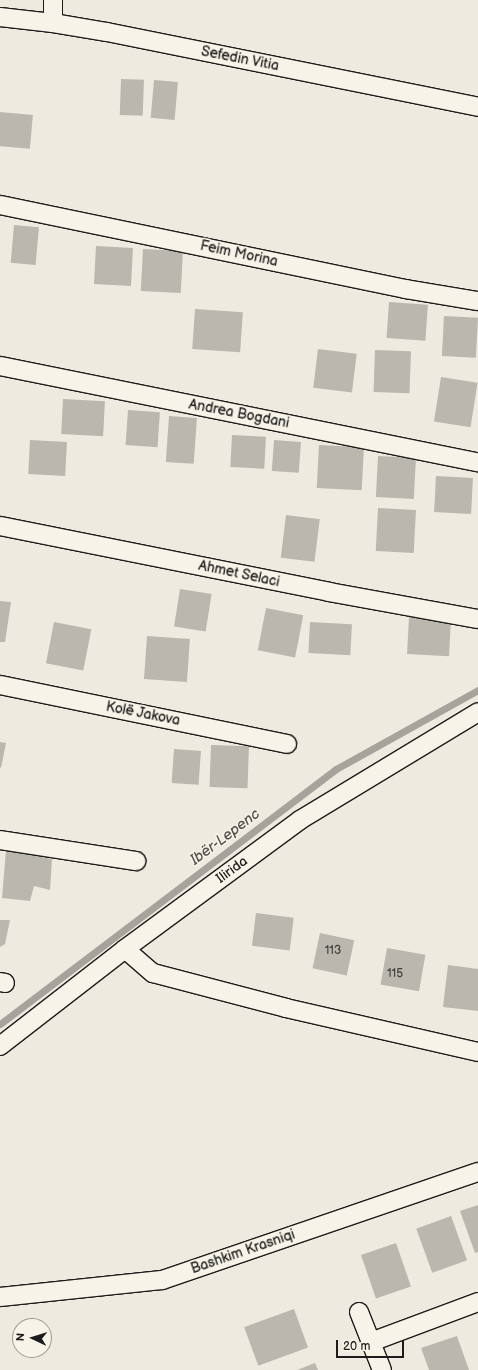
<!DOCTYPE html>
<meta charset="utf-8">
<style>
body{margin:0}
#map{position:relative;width:478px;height:1370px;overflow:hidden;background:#eeeae0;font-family:"Balsamiq Sans",sans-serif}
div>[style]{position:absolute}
.stream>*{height:7px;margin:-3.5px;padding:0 3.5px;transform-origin:3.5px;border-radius:3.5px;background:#a6a39d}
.building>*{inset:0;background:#bab7af;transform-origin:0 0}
.roads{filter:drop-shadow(1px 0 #1c1c1c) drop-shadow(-1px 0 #1c1c1c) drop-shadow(0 1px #1c1c1c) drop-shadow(0 -1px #1c1c1c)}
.street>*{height:18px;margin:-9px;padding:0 9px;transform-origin:9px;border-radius:9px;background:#f7f3e8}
span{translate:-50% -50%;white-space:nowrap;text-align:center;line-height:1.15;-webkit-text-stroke:3px #f7f3e8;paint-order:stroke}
.number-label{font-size:12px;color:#444341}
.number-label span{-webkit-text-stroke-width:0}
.street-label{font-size:14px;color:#1c1c1c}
.water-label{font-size:15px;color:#535250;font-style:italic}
.north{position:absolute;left:12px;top:1318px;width:40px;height:40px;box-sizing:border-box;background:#f7f3e8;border:1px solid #9f9d96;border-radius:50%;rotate:274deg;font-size:11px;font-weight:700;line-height:16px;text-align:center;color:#1c1c1c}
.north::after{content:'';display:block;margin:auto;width:14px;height:18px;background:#1c1c1c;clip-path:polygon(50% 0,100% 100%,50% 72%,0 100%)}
.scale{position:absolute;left:336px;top:1340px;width:68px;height:18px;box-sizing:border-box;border:2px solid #1c1c1c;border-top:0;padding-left:5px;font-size:12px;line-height:14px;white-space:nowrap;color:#1c1c1c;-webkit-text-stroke:3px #f7f3e8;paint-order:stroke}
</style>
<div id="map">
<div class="stream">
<div style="left:0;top:1024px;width:422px;rotate:-37.2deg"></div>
<div style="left:336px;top:769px;width:162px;rotate:-29.1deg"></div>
</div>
<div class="building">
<div style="left:121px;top:79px;width:23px;height:36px;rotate:2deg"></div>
<div style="left:154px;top:80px;width:24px;height:38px;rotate:5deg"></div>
<div style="left:0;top:112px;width:33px;height:34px;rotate:5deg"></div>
<div style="left:14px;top:225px;width:25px;height:38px;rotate:5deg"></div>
<div style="left:96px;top:246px;width:37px;height:38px;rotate:3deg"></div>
<div style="left:143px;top:249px;width:40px;height:42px;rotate:3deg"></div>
<div style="left:389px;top:302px;width:39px;height:36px;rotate:4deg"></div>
<div style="left:195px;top:309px;width:48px;height:40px;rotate:4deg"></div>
<div style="left:444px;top:316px;width:34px;height:40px;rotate:3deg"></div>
<div style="left:318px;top:349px;width:39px;height:39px;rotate:7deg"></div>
<div style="left:375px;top:350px;width:36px;height:42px;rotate:2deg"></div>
<div style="left:441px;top:377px;width:37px;height:45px;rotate:9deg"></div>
<div style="left:63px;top:399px;width:42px;height:35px;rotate:3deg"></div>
<div style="left:128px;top:410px;width:32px;height:35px;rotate:4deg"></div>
<div style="left:169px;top:416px;width:28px;height:46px;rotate:4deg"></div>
<div style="left:232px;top:435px;width:34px;height:32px;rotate:3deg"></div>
<div style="left:30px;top:440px;width:37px;height:34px;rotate:3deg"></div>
<div style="left:274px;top:440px;width:27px;height:31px;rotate:4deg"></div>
<div style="left:319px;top:445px;width:45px;height:43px;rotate:3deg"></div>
<div style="left:378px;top:456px;width:38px;height:41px;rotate:3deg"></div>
<div style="left:436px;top:476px;width:37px;height:36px;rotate:3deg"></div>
<div style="left:378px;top:508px;width:38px;height:43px;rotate:3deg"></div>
<div style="left:286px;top:515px;width:34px;height:43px;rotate:7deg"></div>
<div style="left:180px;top:589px;width:32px;height:38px;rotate:9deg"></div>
<div style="clip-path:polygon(0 601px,11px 602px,5px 642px,0 642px)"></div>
<div style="left:266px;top:608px;width:38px;height:43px;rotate:11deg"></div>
<div style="left:409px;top:617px;width:42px;height:37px;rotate:3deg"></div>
<div style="left:54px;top:622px;width:38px;height:42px;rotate:11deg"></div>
<div style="left:310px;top:622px;width:42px;height:31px;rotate:3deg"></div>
<div style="left:147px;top:636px;width:43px;height:43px;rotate:4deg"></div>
<div style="clip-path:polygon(0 742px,6px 743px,1px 768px,0 767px)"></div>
<div style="left:211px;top:745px;width:38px;height:42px;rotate:2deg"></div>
<div style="left:174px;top:749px;width:27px;height:34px;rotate:4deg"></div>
<div style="clip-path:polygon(6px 850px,52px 859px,50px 890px,34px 886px,30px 901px,2px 898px)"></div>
<div style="left:256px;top:913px;width:38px;height:33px;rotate:7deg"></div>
<div style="clip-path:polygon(0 920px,10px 920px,5px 944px,0 947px)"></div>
<div style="left:320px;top:933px;width:35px;height:36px;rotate:12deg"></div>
<div style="left:387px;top:948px;width:39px;height:37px;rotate:10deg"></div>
<div style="clip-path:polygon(448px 965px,478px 969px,478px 1011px,443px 1007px)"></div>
<div style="clip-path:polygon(478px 1205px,478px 1252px,475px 1253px,460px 1211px)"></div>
<div style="left:451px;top:1216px;width:47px;height:37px;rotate:70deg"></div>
<div style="left:396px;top:1243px;width:46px;height:37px;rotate:71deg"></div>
<div style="left:294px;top:1309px;width:41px;height:53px;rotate:70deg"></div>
<div style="clip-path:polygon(457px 1336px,469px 1370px,429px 1370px,421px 1348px)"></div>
<div style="clip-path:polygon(315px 1363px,318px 1370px,297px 1370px)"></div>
</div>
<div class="roads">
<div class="street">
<div style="left:53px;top:0;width:23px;rotate:90deg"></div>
<div style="left:0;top:17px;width:53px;rotate:6.5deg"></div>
<div style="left:53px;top:23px;width:55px;rotate:9.5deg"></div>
<div style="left:107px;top:32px;width:379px;rotate:11.4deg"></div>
<div style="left:0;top:205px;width:415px;rotate:11.7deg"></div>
<div style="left:406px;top:289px;width:73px;rotate:9.5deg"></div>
<div style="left:0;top:366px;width:488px;rotate:11.4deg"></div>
<div style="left:0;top:526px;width:336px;rotate:11.3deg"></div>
<div style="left:329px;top:592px;width:151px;rotate:10.3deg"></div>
<div style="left:0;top:685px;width:293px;rotate:11.6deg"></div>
<div style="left:0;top:840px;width:138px;rotate:8.8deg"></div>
<div style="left:125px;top:949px;width:37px;rotate:41deg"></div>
<div style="left:153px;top:973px;width:138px;rotate:14.7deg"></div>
<div style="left:286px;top:1008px;width:197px;rotate:12.9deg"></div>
<div style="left:0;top:982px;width:5px;rotate:11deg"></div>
<div style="left:0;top:1046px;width:158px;rotate:-37.8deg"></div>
<div style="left:125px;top:949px;width:217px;rotate:-36.4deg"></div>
<div style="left:300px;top:820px;width:208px;rotate:-31.2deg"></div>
<div style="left:0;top:1297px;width:163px;rotate:-6deg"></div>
<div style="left:162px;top:1280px;width:334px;rotate:-18.9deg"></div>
<div style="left:359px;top:1312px;width:62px;rotate:68.4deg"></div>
<div style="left:371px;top:1342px;width:114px;rotate:-20.5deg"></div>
</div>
</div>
<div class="number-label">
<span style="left:333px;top:951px">113</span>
<span style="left:395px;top:974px">115</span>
</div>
<div class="street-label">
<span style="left:240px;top:59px;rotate:11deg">Sefedin Vitia</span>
<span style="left:239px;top:254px;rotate:12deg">Feim Morina</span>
<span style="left:239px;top:414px;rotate:11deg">Andrea Bogdani</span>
<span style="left:239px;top:574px;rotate:12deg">Ahmet Selaci</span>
<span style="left:143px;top:714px;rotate:11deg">Kolë Jakova</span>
<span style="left:232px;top:870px;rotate:-36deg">Ilirida</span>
<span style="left:243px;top:1252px;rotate:-19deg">Bashkim Krasniqi</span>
</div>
<div class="water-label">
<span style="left:225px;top:837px;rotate:-37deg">Ibër-Lepenc</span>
</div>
<div class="north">N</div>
<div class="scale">20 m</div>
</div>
